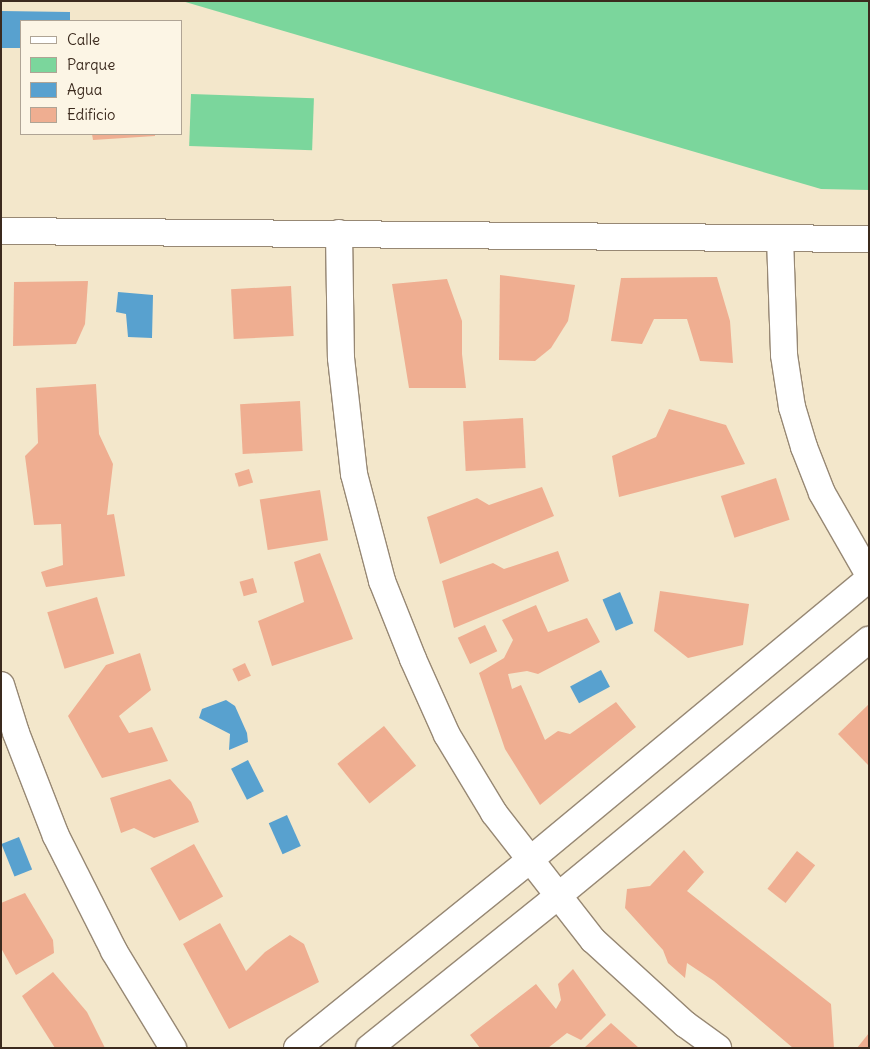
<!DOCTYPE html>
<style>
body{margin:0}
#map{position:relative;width:870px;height:1049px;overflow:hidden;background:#f3e7cb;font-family:Delius,sans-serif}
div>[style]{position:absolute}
.green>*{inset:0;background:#7bd69c;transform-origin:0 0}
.water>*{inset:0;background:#58a1cf;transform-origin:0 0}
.building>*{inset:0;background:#efae91;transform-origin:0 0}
.roads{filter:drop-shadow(1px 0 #978874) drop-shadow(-1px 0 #978874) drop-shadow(0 1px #978874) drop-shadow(0 -1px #978874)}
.street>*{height:26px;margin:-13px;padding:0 13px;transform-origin:13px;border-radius:13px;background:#fff}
span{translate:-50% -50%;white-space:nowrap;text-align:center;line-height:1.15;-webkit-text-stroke:4px #fcf5e5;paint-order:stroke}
.frame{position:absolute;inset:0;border:2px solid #3b2a1e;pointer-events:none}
.legend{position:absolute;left:20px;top:20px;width:162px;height:115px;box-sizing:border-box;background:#fcf5e5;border:1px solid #afa495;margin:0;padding:6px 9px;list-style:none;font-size:15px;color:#3b2a1e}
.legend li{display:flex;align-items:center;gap:10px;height:25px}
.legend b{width:25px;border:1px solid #afa495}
</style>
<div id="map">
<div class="green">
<div style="clip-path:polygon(182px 1px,869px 1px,869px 190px,821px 189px)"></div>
<div style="left:191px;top:94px;width:123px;height:52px;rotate:2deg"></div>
</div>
<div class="water">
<div style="clip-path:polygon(1px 11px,70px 12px,70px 21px,21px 21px,21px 48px,1px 48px)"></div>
<div style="clip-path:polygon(118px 292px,153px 295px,152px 338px,128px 337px,126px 314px,116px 312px)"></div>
<div style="left:620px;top:592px;width:34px;height:19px;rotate:67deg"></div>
<div style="left:601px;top:670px;width:19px;height:35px;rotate:62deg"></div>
<div style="clip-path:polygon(226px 700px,235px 706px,247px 733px,248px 742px,229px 750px,230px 734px,199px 718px,202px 709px)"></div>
<div style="left:248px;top:760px;width:35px;height:19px;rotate:63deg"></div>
<div style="left:287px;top:815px;width:34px;height:20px;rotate:66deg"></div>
<div style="left:19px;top:837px;width:35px;height:19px;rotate:68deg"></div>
</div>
<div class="building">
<div style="clip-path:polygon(92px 134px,155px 134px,155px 136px,93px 140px)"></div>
<div style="clip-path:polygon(500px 275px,575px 285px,568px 321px,551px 348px,535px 361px,499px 360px)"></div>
<div style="clip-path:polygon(717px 277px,730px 321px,733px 363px,700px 361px,687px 319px,654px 319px,642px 344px,611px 341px,621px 278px)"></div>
<div style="clip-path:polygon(447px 279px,462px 321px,462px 354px,466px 388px,409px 388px,392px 284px)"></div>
<div style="clip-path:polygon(88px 281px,85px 324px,76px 344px,13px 346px,14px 282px)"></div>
<div style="left:291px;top:286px;width:50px;height:60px;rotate:87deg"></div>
<div style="clip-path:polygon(96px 384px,99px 434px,113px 464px,107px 515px,114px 514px,125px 576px,46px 587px,41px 572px,63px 565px,61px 524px,34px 525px,25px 456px,38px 443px,36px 388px)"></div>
<div style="left:300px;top:401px;width:50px;height:60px;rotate:87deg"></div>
<div style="clip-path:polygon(669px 409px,726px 425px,745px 464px,619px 497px,612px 456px,656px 437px)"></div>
<div style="left:523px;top:418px;width:50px;height:60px;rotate:87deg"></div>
<div style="left:249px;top:469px;width:14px;height:15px;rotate:73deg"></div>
<div style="left:776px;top:478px;width:44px;height:58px;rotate:72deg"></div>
<div style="clip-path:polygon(542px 487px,554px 516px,440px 564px,427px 517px,477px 498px,489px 505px)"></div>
<div style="left:320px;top:490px;width:51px;height:61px;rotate:81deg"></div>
<div style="clip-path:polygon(558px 551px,569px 581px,454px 628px,442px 581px,493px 563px,504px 569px)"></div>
<div style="clip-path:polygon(320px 553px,353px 639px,272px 666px,258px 621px,304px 602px,294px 562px)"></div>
<div style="left:253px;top:578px;width:15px;height:14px;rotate:74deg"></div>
<div style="clip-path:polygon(660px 591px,749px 604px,743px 645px,688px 658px,654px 631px)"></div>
<div style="left:97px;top:597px;width:59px;height:52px;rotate:73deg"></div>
<div style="clip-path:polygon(536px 605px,548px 632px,587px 618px,600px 642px,538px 674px,527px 671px,508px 674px,512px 689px,521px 685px,545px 740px,558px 731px,570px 734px,616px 702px,636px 727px,540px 805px,505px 749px,479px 673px,504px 658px,513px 640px,502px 620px)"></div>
<div style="left:485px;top:625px;width:29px;height:30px;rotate:65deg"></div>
<div style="clip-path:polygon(140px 653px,151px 690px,119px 716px,129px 733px,152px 727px,168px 761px,102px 778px,68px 716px,106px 665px)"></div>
<div style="left:245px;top:663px;width:14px;height:14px;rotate:65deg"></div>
<div style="clip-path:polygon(869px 704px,869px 766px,838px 734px)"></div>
<div style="left:384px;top:726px;width:51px;height:60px;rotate:51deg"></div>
<div style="clip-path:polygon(170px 779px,191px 802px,199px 822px,154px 838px,134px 828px,121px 833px,110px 798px)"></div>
<div style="left:194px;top:844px;width:60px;height:50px;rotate:61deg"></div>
<div style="clip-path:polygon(684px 850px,704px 872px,687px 891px,831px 1004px,834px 1048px,793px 1048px,714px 981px,687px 963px,685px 978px,668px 963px,663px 950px,625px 908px,627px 889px,650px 886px)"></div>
<div style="left:797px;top:851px;width:23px;height:48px;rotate:38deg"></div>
<div style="clip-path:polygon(25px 893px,53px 940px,54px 953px,16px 975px,1px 948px,1px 903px)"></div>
<div style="clip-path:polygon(220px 923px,246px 971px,265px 952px,290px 935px,304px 944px,319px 982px,229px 1029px,183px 944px)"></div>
<div style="clip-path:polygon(573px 969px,606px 1015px,581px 1040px,567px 1033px,548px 1048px,480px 1048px,470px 1035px,536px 984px,556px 1009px,561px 1000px,558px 984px)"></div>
<div style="clip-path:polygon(53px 972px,87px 1012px,105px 1048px,55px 1048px,22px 996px)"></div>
<div style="clip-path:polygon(611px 1023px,639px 1048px,584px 1048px)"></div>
<div style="clip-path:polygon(869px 1033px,869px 1048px,857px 1048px)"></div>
</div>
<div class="roads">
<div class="street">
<div style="left:1px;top:231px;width:868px;rotate:0.53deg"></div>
<div style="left:339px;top:233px;width:125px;rotate:89.1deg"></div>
<div style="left:341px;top:358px;width:117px;rotate:83.6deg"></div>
<div style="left:354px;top:474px;width:111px;rotate:75.3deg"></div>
<div style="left:382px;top:581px;width:84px;rotate:68.3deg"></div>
<div style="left:413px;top:659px;width:83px;rotate:65.9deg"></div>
<div style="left:447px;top:735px;width:91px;rotate:58.9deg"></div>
<div style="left:494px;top:813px;width:161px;rotate:52.1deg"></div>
<div style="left:593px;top:940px;width:125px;rotate:42.4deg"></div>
<div style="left:685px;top:1024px;width:41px;rotate:36deg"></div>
<div style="left:780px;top:238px;width:117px;rotate:88deg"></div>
<div style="left:784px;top:355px;width:53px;rotate:81.3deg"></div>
<div style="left:792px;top:407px;width:42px;rotate:73.3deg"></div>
<div style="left:804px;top:447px;width:49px;rotate:68.6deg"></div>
<div style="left:822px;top:493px;width:95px;rotate:60.2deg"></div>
<div style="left:1px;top:685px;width:50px;rotate:72.6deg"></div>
<div style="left:16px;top:733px;width:110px;rotate:68.8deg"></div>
<div style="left:56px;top:836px;width:129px;rotate:63.2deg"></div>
<div style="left:114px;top:951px;width:114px;rotate:58.7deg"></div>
<div style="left:297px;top:1048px;width:299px;rotate:-38.9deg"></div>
<div style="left:530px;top:860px;width:440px;rotate:-39.7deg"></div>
<div style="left:369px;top:1048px;width:243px;rotate:-38.8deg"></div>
<div style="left:558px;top:896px;width:403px;rotate:-39.5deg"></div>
</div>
</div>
<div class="frame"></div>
<ul class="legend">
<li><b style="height:6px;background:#fff"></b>Calle</li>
<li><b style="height:14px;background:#7bd69c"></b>Parque</li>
<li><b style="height:14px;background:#58a1cf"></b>Agua</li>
<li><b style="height:14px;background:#efae91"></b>Edificio</li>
</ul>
</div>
